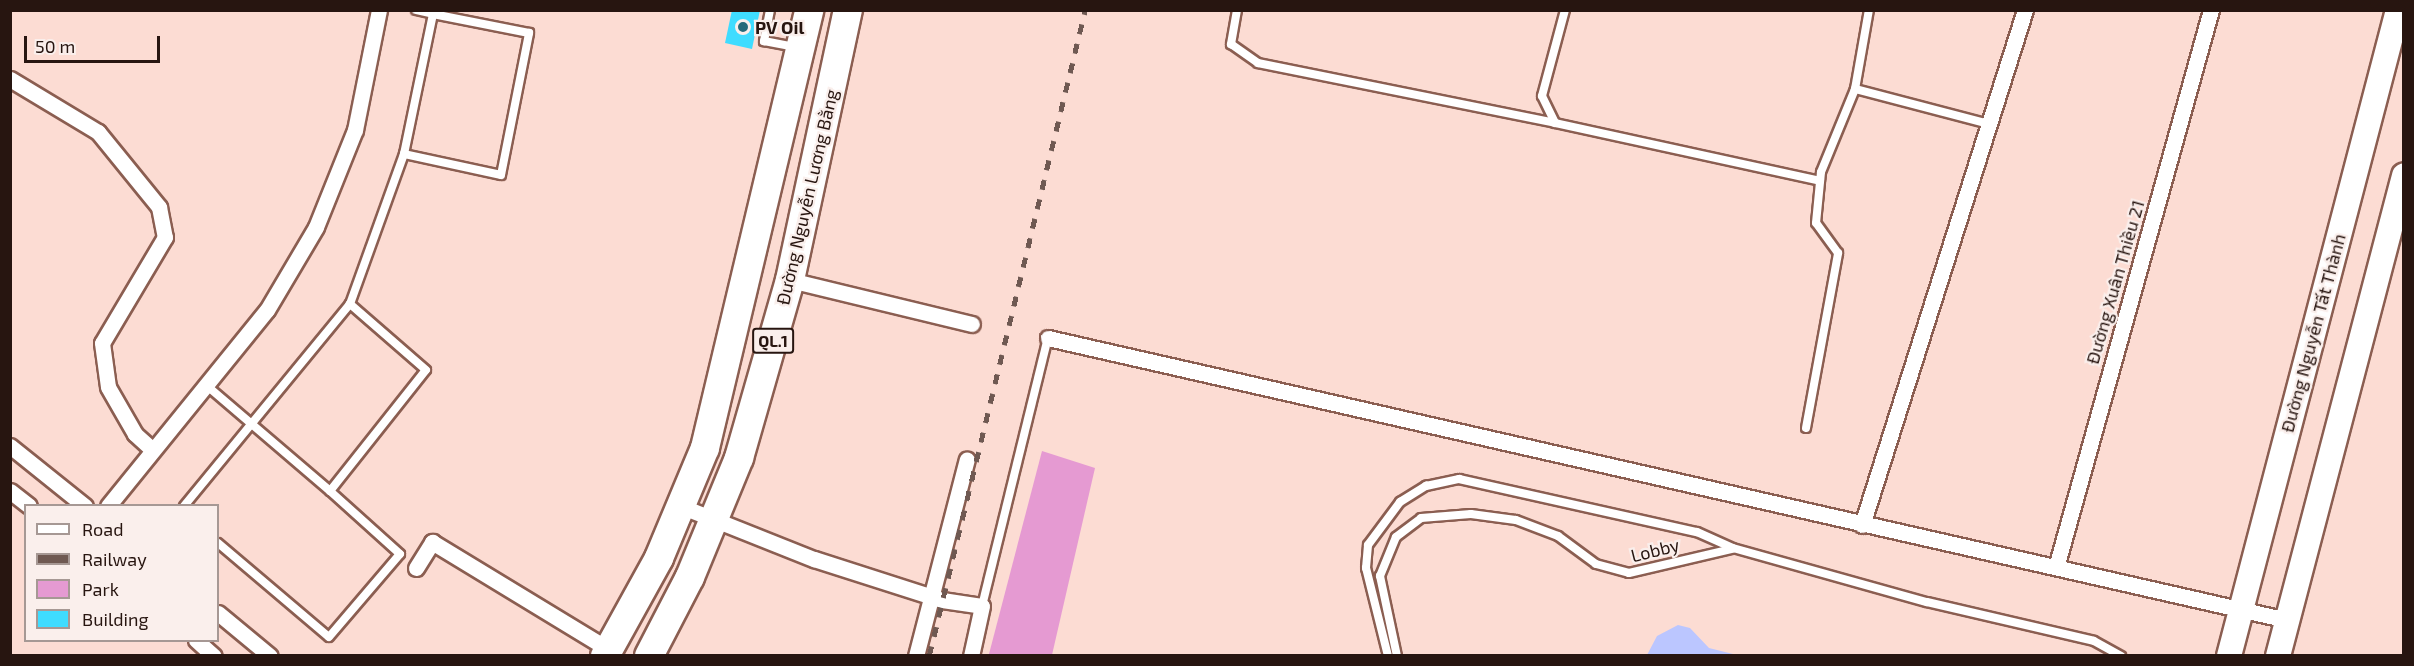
<!DOCTYPE html>
<meta charset="utf-8">
<style>
body{margin:0}
#map{position:relative;width:2414px;height:666px;overflow:hidden;background:#fcdcd3;font-family:"Exo 2",sans-serif}
div>[style]{position:absolute}
.green>*{inset:0;background:#e59ad2}
.water>*{inset:0;background:#bbc6ff}
.building>*{inset:0;background:#3fdcff}
.roads{filter:drop-shadow(2px 0 #8b5e51) drop-shadow(-2px 0 #8b5e51) drop-shadow(0 2px #8b5e51) drop-shadow(0 -2px #8b5e51)}
.lane>*{height:8px;margin:-4px;padding:0 4px;transform-origin:4px;border-radius:4px;background:#fff}
.street>*{height:15px;margin:-7.5px;padding:0 7.5px;transform-origin:7.5px;border-radius:7.5px;background:#fff}
.primary>*{height:24px;margin:-12px;padding:0 12px;transform-origin:12px;border-radius:12px;background:#fff}
.highway>*{height:28px;margin:-14px;padding:0 14px;transform-origin:14px;border-radius:14px;background:#fff}
.rail>*{height:4.5px;margin-top:-2.25px;transform-origin:0;background:repeating-linear-gradient(90deg,#6f5952 0 10px,transparent 0 20px)}
.dots>*{width:16px;height:16px;translate:-50% -50%;box-sizing:border-box;border:3px solid #faefec;border-radius:50%}
span{translate:-50% -50%;white-space:nowrap;text-align:center;line-height:1.15;-webkit-text-stroke:4.5px #faefec;paint-order:stroke}
.shield-label span{padding:2px 4px;background:#faefec;border:2px solid;border-radius:4px;-webkit-text-stroke-width:0}
.shield-label{font-size:16px;color:#271510;font-weight:700}
.poi-label{font-size:18px;color:#271510;font-weight:700}
.left{translate:0 -50%;text-align:left}
.street-label{font-size:18px;color:#271510}
.frame{position:absolute;inset:0;border:12px solid #271510;pointer-events:none}
.legend{position:absolute;left:24px;top:504px;width:195px;height:138px;box-sizing:border-box;background:#faefec;border:2px solid #a69894;margin:0;padding:8px 10px;list-style:none;font-size:18px;color:#271510}
.legend li{display:flex;align-items:center;gap:12px;height:30px}
.legend b{width:30px;border:2px solid #a69894}
.scale{position:absolute;left:24px;top:36px;width:136px;height:27px;box-sizing:border-box;border:3px solid #271510;border-top:0;padding-left:8px;font-size:18px;line-height:21px;white-space:nowrap;color:#271510;-webkit-text-stroke:4px #faefec;paint-order:stroke}
</style>
<div id="map">
<div class="green">
<div style="clip-path:polygon(1042px 451px,1095px 468px,1052px 655px,989px 654px)"></div>
</div>
<div class="water">
<div style="clip-path:polygon(1678px 625px,1690px 628px,1709px 648px,1737px 655px,1647px 655px,1657px 636px)"></div>
</div>
<div class="building">
<div style="clip-path:polygon(732px 10px,760px 10px,752px 49px,725px 43px)"></div>
</div>
<div class="roads">
<div class="lane">
<div style="left:416px;top:10px;width:17px;rotate:13deg"></div>
<div style="left:770px;top:10px;width:32px;rotate:101deg"></div>
<div style="left:764px;top:41px;width:31px;rotate:11deg"></div>
<div style="left:1237px;top:10px;width:35px;rotate:100deg"></div>
<div style="left:1231px;top:44px;width:33px;rotate:35deg"></div>
<div style="left:1258px;top:63px;width:303px;rotate:11.4deg"></div>
<div style="left:1565px;top:10px;width:89px;rotate:105deg"></div>
<div style="left:1542px;top:96px;width:30px;rotate:64deg"></div>
<div style="left:1555px;top:123px;width:271px;rotate:12.3deg"></div>
<div style="left:1855px;top:89px;width:80px;rotate:-80deg"></div>
<div style="left:206px;top:385px;width:163px;rotate:40.5deg"></div>
<div style="left:1806px;top:428px;width:178px;rotate:-79.6deg"></div>
<div style="left:1838px;top:253px;width:37px;rotate:-126deg"></div>
<div style="left:1816px;top:223px;width:51px;rotate:-84.4deg"></div>
<div style="left:1821px;top:172px;width:90px;rotate:-67.7deg"></div>
<div style="left:1855px;top:89px;width:138px;rotate:14.6deg"></div>
<div style="left:184px;top:506px;width:261px;rotate:-50.6deg"></div>
<div style="left:350px;top:304px;width:159px;rotate:-70.2deg"></div>
<div style="left:404px;top:154px;width:99px;rotate:12.2deg"></div>
<div style="left:501px;top:175px;width:145px;rotate:-78.8deg"></div>
<div style="left:529px;top:33px;width:98px;rotate:-168.8deg"></div>
<div style="left:433px;top:14px;width:143px;rotate:101.7deg"></div>
<div style="left:218px;top:543px;width:145px;rotate:40.3deg"></div>
<div style="left:329px;top:637px;width:109px;rotate:-49.5deg"></div>
<div style="left:400px;top:554px;width:94px;rotate:-138deg"></div>
<div style="left:330px;top:491px;width:154px;rotate:-51.6deg"></div>
<div style="left:426px;top:370px;width:101px;rotate:-139deg"></div>
<div style="left:982px;top:606px;width:276px;rotate:-76.2deg"></div>
<div style="left:1388px;top:656px;width:91px;rotate:-104deg"></div>
<div style="left:1366px;top:568px;width:23px;rotate:-85deg"></div>
<div style="left:1368px;top:545px;width:54px;rotate:-53.3deg"></div>
<div style="left:1400px;top:502px;width:31px;rotate:-32deg"></div>
<div style="left:1426px;top:486px;width:34px;rotate:-12deg"></div>
<div style="left:1459px;top:479px;width:244px;rotate:12.6deg"></div>
<div style="left:1697px;top:532px;width:39px;rotate:24deg"></div>
<div style="left:1733px;top:548px;width:201px;rotate:15.6deg"></div>
<div style="left:1927px;top:602px;width:171px;rotate:13.1deg"></div>
<div style="left:2094px;top:641px;width:31px;rotate:29deg"></div>
<div style="left:1397px;top:656px;width:82px;rotate:-102deg"></div>
<div style="left:1380px;top:576px;width:42px;rotate:-67.7deg"></div>
<div style="left:1396px;top:537px;width:31px;rotate:-37deg"></div>
<div style="left:1421px;top:518px;width:50px;rotate:-4.6deg"></div>
<div style="left:1471px;top:514px;width:45px;rotate:7.6deg"></div>
<div style="left:1516px;top:520px;width:45px;rotate:20.9deg"></div>
<div style="left:1558px;top:536px;width:47px;rotate:36.4deg"></div>
<div style="left:1596px;top:564px;width:34px;rotate:15deg"></div>
<div style="left:1629px;top:573px;width:106px;rotate:-13.1deg"></div>
</div>
<div class="street">
<div style="left:10px;top:79px;width:103px;rotate:31.1deg"></div>
<div style="left:98px;top:132px;width:97px;rotate:50.9deg"></div>
<div style="left:159px;top:207px;width:31px;rotate:79deg"></div>
<div style="left:165px;top:237px;width:123px;rotate:120.7deg"></div>
<div style="left:102px;top:343px;width:44px;rotate:82.2deg"></div>
<div style="left:108px;top:387px;width:54px;rotate:60.1deg"></div>
<div style="left:135px;top:434px;width:24px;rotate:42deg"></div>
<div style="left:790px;top:280px;width:187px;rotate:13.6deg"></div>
<div style="left:1048px;top:338px;width:1271px;rotate:12.82deg"></div>
<div style="left:10px;top:446px;width:96px;rotate:38.7deg"></div>
<div style="left:10px;top:491px;width:24px;rotate:38deg"></div>
<div style="left:108px;top:506px;width:252px;rotate:-51deg"></div>
<div style="left:267px;top:310px;width:96px;rotate:-59.4deg"></div>
<div style="left:316px;top:227px;width:105px;rotate:-68.1deg"></div>
<div style="left:355px;top:130px;width:122px;rotate:-78.7deg"></div>
<div style="left:683px;top:507px;width:141px;rotate:21.7deg"></div>
<div style="left:814px;top:559px;width:134px;rotate:17.8deg"></div>
<div style="left:942px;top:600px;width:40px;rotate:8.5deg"></div>
<div style="left:982px;top:606px;width:51px;rotate:102.4deg"></div>
<div style="left:1862px;top:525px;width:540px;rotate:-72.44deg"></div>
<div style="left:2057px;top:564px;width:575px;rotate:-74.47deg"></div>
<div style="left:416px;top:568px;width:31px;rotate:-58deg"></div>
<div style="left:432px;top:542px;width:206px;rotate:31.3deg"></div>
<div style="left:218px;top:613px;width:67px;rotate:39.6deg"></div>
<div style="left:196px;top:640px;width:24px;rotate:42deg"></div>
<div style="left:916px;top:656px;width:203px;rotate:-75.5deg"></div>
</div>
<div class="primary">
<div style="left:2229px;top:656px;width:668px;rotate:-75.34deg"></div>
<div style="left:2278px;top:656px;width:497px;rotate:-75.3deg"></div>
</div>
<div class="highway">
<div style="left:605px;top:656px;width:112px;rotate:-61.1deg"></div>
<div style="left:659px;top:558px;width:119px;rotate:-67.3deg"></div>
<div style="left:705px;top:448px;width:450px;rotate:-76.6deg"></div>
<div style="left:649px;top:656px;width:89px;rotate:-62.6deg"></div>
<div style="left:690px;top:577px;width:129px;rotate:-67.6deg"></div>
<div style="left:739px;top:458px;width:185px;rotate:-74deg"></div>
<div style="left:790px;top:280px;width:276px;rotate:-77.9deg"></div>
</div>
</div>
<div class="rail">
<div style="left:929px;top:656px;width:665px;rotate:-76.42deg"></div>
</div>
<div class="dots">
<div style="left:743px;top:27px;background:#256a7a"></div>
</div>
<div class="shield-label">
<span style="left:773px;top:341px">QL.1</span>
</div>
<div class="poi-label">
<span class="left" style="left:755px;top:27px">PV Oil</span>
</div>
<div class="street-label">
<span style="left:807px;top:197px;rotate:-77deg">Đường Nguyễn Lương Bằng</span>
<span style="left:2115px;top:282px;rotate:-74deg">Đường Xuân Thiều 21</span>
<span style="left:2313px;top:333px;rotate:-75deg">Đường Nguyễn Tất Thành</span>
<span style="left:1655px;top:550px;rotate:-14deg">Lobby</span>
</div>
<div class="frame"></div>
<ul class="legend">
<li><b style="height:8px;background:#fff"></b>Road</li>
<li><b style="height:8px;background:#6f5952"></b>Railway</li>
<li><b style="height:16px;background:#e59ad2"></b>Park</li>
<li><b style="height:16px;background:#3fdcff"></b>Building</li>
</ul>
<div class="scale">50 m</div>
</div>
